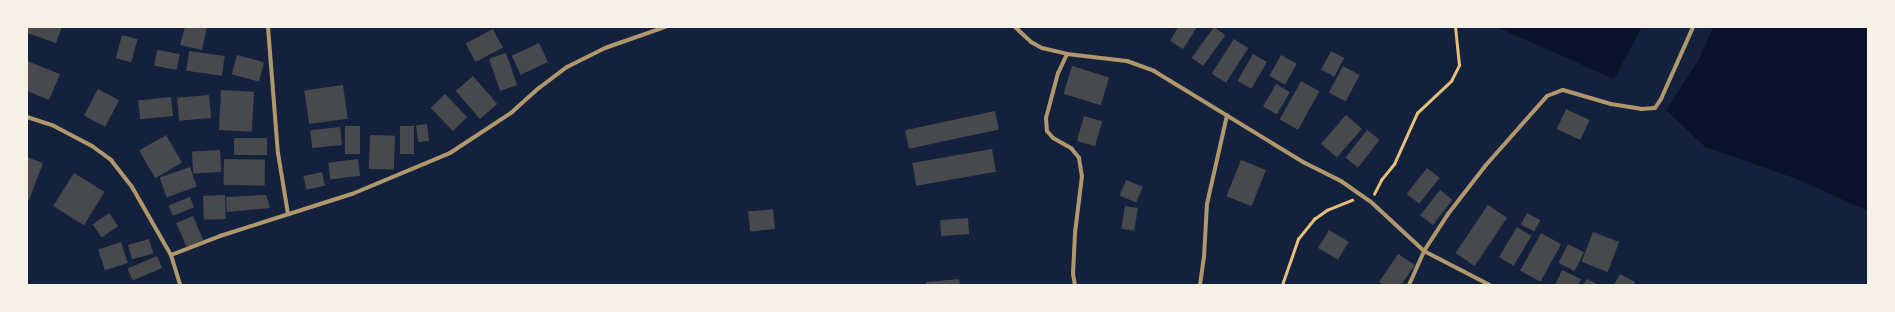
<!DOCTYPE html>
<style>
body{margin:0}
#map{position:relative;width:1895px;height:312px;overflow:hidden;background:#14213d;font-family:"Zilla Slab",serif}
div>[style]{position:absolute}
.water>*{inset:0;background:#0b132b}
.building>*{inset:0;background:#48494c;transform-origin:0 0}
.path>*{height:2.5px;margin:-1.25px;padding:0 1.25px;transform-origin:1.25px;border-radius:1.25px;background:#e5c07b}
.minor>*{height:4px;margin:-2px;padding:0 2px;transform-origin:2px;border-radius:2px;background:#b1986c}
span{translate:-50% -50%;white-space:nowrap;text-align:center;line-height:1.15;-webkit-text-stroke:3px #f6f1e7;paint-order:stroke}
.frame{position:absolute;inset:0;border:28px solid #f6f1e7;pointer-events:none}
</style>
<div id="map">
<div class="water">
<div style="clip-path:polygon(1497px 27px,1642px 27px,1614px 79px)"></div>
<div style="clip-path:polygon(1713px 27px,1868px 27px,1868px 211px,1797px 179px,1705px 147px,1666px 110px,1699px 59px)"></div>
</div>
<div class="building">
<div style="clip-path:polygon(27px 27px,62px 27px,56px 43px,27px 33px)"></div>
<div style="clip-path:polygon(185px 27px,207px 27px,202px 50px,180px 45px)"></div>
<div style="clip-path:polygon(1178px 27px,1197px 27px,1183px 49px,1170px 41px)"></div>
<div style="left:1214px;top:27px;width:14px;height:38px;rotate:36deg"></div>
<div style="left:493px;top:29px;width:21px;height:31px;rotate:62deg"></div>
<div style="left:122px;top:35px;width:16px;height:24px;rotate:15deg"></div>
<div style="left:1234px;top:39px;width:17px;height:41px;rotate:33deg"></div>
<div style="left:539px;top:43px;width:21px;height:30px;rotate:65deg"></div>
<div style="left:157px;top:50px;width:23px;height:16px;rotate:10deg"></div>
<div style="left:189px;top:51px;width:36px;height:20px;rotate:8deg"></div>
<div style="left:1331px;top:51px;width:15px;height:21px;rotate:28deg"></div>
<div style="left:506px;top:53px;width:34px;height:18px;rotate:71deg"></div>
<div style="left:1253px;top:54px;width:16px;height:31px;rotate:30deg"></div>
<div style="left:237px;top:55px;width:28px;height:20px;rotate:15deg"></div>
<div style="left:1281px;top:55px;width:18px;height:24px;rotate:29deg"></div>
<div style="clip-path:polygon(27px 61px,60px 74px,49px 100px,27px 91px)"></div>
<div style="left:1072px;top:66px;width:39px;height:29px;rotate:17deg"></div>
<div style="left:1343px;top:66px;width:19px;height:30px;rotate:28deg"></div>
<div style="left:473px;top:76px;width:37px;height:23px;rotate:49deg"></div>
<div style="left:1301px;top:81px;width:21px;height:44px;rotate:29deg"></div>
<div style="left:1276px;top:84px;width:16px;height:26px;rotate:30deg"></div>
<div style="left:343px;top:85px;width:34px;height:39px;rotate:82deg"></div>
<div style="left:98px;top:89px;width:24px;height:30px;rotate:28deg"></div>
<div style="left:221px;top:90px;width:33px;height:40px;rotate:3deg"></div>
<div style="left:445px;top:94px;width:32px;height:20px;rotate:46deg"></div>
<div style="left:209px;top:95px;width:23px;height:32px;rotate:85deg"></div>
<div style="left:171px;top:97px;width:19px;height:33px;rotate:84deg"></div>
<div style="left:1566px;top:109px;width:26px;height:22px;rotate:25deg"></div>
<div style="left:995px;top:111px;width:19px;height:92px;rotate:78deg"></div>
<div style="left:1346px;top:115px;width:21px;height:38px;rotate:41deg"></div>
<div style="left:1084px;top:116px;width:19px;height:26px;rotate:16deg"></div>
<div style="left:427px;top:124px;width:17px;height:11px;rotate:83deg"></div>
<div style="left:345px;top:126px;width:15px;height:28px"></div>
<div style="left:414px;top:126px;width:28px;height:14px;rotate:90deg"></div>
<div style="left:340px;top:127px;width:18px;height:30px;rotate:84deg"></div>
<div style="left:1367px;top:130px;width:16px;height:35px;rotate:38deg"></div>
<div style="left:166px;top:135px;width:32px;height:31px;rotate:60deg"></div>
<div style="left:370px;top:135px;width:25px;height:34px;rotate:2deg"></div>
<div style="left:234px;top:138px;width:33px;height:17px"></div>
<div style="left:992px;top:149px;width:23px;height:81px;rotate:80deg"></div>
<div style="left:220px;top:150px;width:22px;height:28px;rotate:87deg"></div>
<div style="clip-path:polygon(27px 157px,43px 163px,29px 200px,27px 199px)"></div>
<div style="left:224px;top:159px;width:41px;height:26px;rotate:1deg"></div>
<div style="left:358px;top:159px;width:17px;height:30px;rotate:83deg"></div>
<div style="left:1241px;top:160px;width:27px;height:39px;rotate:22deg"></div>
<div style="left:190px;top:167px;width:21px;height:32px;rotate:71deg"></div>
<div style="left:1427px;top:168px;width:16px;height:33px;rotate:38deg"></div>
<div style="left:322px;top:172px;width:14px;height:19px;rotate:78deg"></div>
<div style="left:74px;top:173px;width:36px;height:39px;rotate:32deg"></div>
<div style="left:1126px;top:180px;width:18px;height:17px;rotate:22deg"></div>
<div style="left:1440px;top:190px;width:16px;height:32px;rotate:38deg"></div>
<div style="left:225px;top:195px;width:24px;height:22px;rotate:88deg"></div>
<div style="clip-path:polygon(266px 195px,270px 208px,227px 212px,226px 197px)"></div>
<div style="left:190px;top:197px;width:11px;height:23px;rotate:68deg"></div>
<div style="left:1488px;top:205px;width:23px;height:58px;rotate:34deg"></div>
<div style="left:1125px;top:206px;width:13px;height:23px;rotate:9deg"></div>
<div style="left:773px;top:209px;width:20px;height:25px;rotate:84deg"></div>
<div style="left:109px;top:213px;width:16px;height:20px;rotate:55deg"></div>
<div style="left:1527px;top:213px;width:15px;height:13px;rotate:28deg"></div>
<div style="left:193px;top:216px;width:26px;height:18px;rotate:67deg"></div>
<div style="left:968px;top:218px;width:16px;height:28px;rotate:86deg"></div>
<div style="left:1517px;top:227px;width:17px;height:35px;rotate:31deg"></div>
<div style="left:1329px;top:230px;width:23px;height:21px;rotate:31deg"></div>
<div style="left:1593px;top:232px;width:28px;height:32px;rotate:21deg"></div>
<div style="left:1541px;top:233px;width:23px;height:43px;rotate:29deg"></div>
<div style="left:149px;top:239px;width:15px;height:22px;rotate:74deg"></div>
<div style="left:121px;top:242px;width:22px;height:24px;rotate:72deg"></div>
<div style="left:1568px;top:244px;width:18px;height:21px;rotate:27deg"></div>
<div style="clip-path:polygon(1398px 254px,1415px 265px,1401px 285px,1384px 285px,1379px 282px)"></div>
<div style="left:157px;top:256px;width:13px;height:32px;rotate:67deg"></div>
<div style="clip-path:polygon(1562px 270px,1581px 279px,1578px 285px,1555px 285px)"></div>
<div style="clip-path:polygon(1620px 274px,1635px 282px,1634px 285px,1614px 285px)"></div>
<div style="clip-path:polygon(959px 279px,960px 285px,926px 285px,926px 282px)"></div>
<div style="clip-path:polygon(1587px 279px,1599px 285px,1583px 285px)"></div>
</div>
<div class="path">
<div style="left:1374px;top:194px;width:16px;rotate:-63deg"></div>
<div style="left:1381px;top:180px;width:21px;rotate:-51deg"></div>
<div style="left:1394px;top:164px;width:56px;rotate:-65.7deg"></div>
<div style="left:1417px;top:113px;width:47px;rotate:-43.3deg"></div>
<div style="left:1451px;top:81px;width:18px;rotate:-63deg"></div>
<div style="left:1459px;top:65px;width:38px;rotate:-96deg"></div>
<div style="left:1282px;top:285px;width:49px;rotate:-70.8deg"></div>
<div style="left:1298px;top:239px;width:26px;rotate:-51deg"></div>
<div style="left:1314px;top:219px;width:16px;rotate:-35deg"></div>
<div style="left:1327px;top:210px;width:27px;rotate:-22deg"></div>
</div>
<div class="minor">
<div style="left:268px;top:27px;width:126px;rotate:85.5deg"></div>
<div style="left:278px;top:153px;width:62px;rotate:80.7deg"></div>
<div style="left:1015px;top:27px;width:22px;rotate:43deg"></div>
<div style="left:1031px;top:42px;width:13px;rotate:29deg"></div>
<div style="left:1042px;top:48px;width:26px;rotate:13deg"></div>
<div style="left:1067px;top:54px;width:60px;rotate:6.7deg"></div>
<div style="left:1127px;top:61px;width:29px;rotate:20deg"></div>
<div style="left:1154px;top:71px;width:177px;rotate:31.4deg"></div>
<div style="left:1305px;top:163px;width:40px;rotate:26.6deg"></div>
<div style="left:1341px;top:181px;width:35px;rotate:35deg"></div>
<div style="left:1370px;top:201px;width:74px;rotate:42.8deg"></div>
<div style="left:1424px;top:251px;width:74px;rotate:27.3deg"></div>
<div style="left:1067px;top:54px;width:21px;rotate:115deg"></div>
<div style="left:1058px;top:73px;width:47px;rotate:104.9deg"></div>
<div style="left:1046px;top:118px;width:13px;rotate:86deg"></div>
<div style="left:1047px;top:131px;width:9px;rotate:49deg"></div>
<div style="left:1053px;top:138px;width:21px;rotate:29deg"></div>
<div style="left:1071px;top:148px;width:13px;rotate:51deg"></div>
<div style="left:1079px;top:158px;width:18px;rotate:81deg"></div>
<div style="left:1082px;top:176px;width:57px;rotate:97deg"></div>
<div style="left:1075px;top:233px;width:41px;rotate:92.8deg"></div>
<div style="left:1073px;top:274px;width:11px;rotate:80deg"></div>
<div style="left:27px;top:117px;width:28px;rotate:18deg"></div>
<div style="left:54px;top:126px;width:43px;rotate:27.8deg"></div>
<div style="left:92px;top:146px;width:24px;rotate:36deg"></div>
<div style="left:111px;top:160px;width:34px;rotate:52deg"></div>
<div style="left:132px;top:187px;width:78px;rotate:60.2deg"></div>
<div style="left:171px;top:255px;width:31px;rotate:73deg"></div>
<div style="left:171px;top:255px;width:53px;rotate:-21.2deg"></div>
<div style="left:220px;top:236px;width:139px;rotate:-17.7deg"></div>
<div style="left:352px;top:194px;width:106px;rotate:-22.7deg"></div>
<div style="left:450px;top:153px;width:73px;rotate:-33.3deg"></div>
<div style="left:511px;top:113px;width:38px;rotate:-42deg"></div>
<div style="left:539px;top:88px;width:35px;rotate:-37deg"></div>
<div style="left:567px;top:67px;width:42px;rotate:-26.6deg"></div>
<div style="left:605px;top:48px;width:64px;rotate:-19.3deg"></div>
<div style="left:1200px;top:285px;width:28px;rotate:-82deg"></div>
<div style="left:1204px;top:257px;width:53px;rotate:-86.8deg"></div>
<div style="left:1207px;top:204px;width:91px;rotate:-77.3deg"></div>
<div style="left:1409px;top:285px;width:37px;rotate:-66deg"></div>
<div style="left:1424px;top:251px;width:44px;rotate:-57deg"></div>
<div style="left:1448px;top:214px;width:62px;rotate:-52.2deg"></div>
<div style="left:1486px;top:165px;width:92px;rotate:-48.5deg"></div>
<div style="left:1547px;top:96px;width:17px;rotate:-21deg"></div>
<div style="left:1563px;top:90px;width:50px;rotate:16.3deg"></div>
<div style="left:1611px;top:104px;width:30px;rotate:9deg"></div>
<div style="left:1641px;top:109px;width:14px;rotate:-4deg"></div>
<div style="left:1655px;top:108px;width:11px;rotate:-56deg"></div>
<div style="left:1661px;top:99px;width:79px;rotate:-66deg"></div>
</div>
<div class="frame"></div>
</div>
